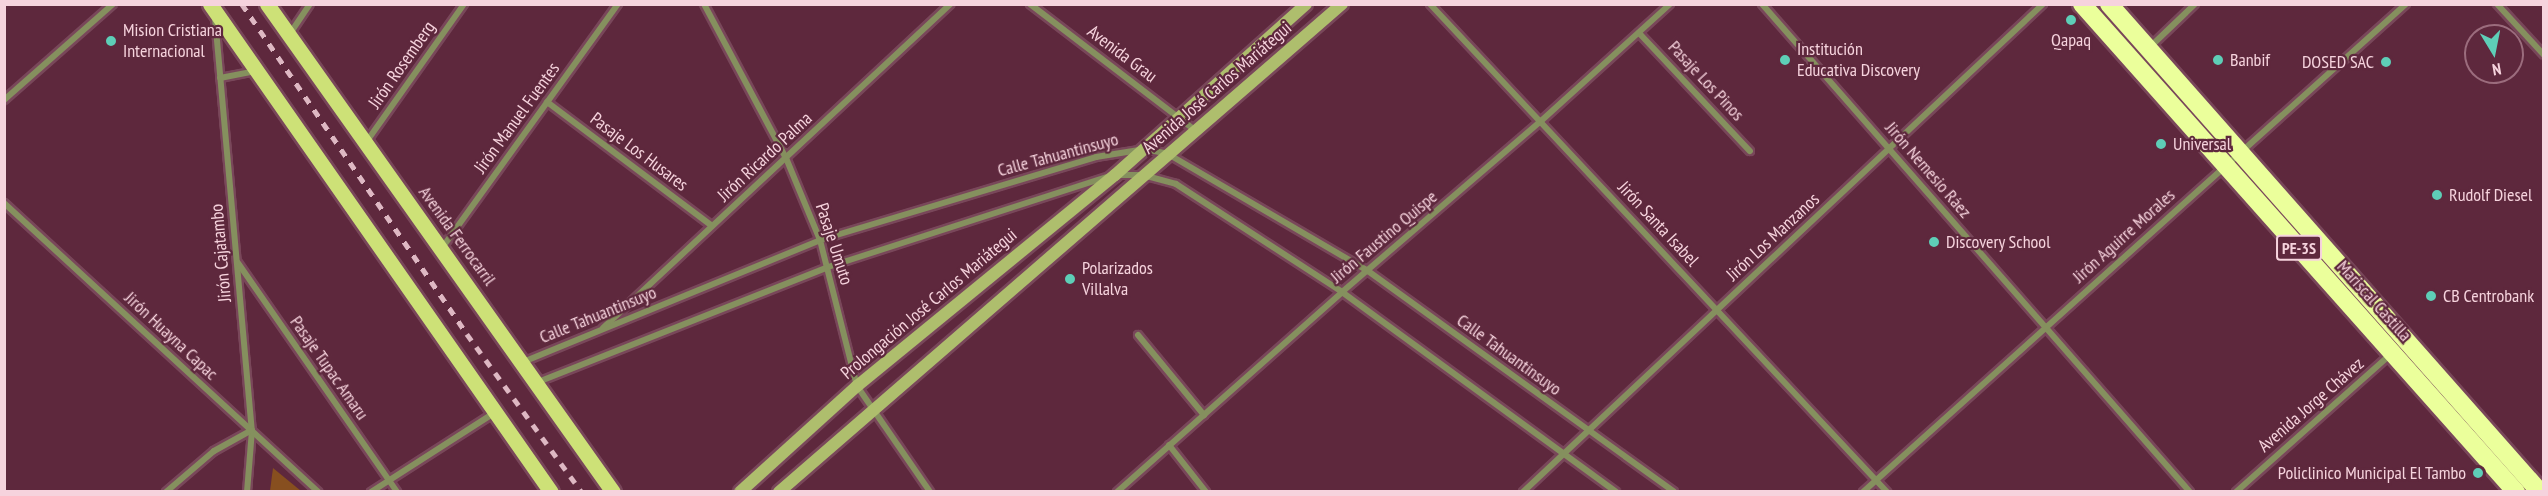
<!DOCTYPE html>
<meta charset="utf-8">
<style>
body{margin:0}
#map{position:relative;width:2548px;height:496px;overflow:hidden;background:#5e283d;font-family:"PT Sans Narrow",sans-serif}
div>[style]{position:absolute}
.green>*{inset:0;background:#874f1f}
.roads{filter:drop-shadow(2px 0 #79475a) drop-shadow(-2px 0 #79475a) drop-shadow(0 2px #79475a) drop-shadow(0 -2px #79475a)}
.street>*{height:6px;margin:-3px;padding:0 3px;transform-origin:3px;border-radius:3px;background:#85905e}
.secondary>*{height:12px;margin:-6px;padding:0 6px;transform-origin:6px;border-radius:6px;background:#aebe6d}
.primary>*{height:15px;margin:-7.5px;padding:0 7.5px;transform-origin:7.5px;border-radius:7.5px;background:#cde177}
.highway>*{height:18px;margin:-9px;padding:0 9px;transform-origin:9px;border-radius:9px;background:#ebff9b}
.rail>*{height:4.5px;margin-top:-2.25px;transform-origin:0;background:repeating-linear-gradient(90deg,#deb8c3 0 8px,transparent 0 16px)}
.dots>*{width:16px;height:16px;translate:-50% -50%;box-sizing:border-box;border:3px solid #5e283d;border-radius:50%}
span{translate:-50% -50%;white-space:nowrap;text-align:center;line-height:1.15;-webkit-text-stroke:4.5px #5e283d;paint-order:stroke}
.shield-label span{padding:2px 4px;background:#5e283d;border:2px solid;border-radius:4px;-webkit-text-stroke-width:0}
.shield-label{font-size:16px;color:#f6d3dd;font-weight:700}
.poi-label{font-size:18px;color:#f6d3dd}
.left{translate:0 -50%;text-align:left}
.right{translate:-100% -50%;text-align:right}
.street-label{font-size:18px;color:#f6d3dd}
.frame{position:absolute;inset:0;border:6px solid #f6d3dd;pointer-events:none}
.north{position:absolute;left:2464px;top:24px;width:60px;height:60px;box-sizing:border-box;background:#5e283d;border:2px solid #9b6c7d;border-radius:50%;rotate:170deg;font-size:16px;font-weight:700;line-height:24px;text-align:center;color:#f6d3dd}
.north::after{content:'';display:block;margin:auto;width:21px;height:27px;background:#5eceb7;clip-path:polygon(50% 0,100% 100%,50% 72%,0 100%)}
</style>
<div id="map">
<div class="green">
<div style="clip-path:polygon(273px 468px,301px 491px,270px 491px)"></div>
</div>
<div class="roads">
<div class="street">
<div style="left:704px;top:4px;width:174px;rotate:62deg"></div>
<div style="left:786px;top:158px;width:89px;rotate:67.5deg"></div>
<div style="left:820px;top:240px;width:151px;rotate:75.8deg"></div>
<div style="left:857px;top:386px;width:129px;rotate:55.4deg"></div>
<div style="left:1030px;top:4px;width:208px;rotate:37.4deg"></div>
<div style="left:1430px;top:4px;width:669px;rotate:46.88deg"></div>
<div style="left:1762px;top:4px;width:649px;rotate:48.75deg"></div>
<div style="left:2497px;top:4px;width:69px;rotate:47.3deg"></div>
<div style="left:215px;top:18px;width:414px;rotate:84.9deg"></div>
<div style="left:252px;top:430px;width:62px;rotate:94.6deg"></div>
<div style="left:1639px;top:33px;width:162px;rotate:46.8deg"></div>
<div style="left:289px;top:35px;width:37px;rotate:-56deg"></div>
<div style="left:2150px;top:47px;width:62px;rotate:-43.7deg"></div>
<div style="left:220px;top:78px;width:36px;rotate:-11deg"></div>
<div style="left:4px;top:100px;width:145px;rotate:-41.4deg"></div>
<div style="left:547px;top:102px;width:206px;rotate:36.9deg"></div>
<div style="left:367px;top:141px;width:168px;rotate:-54.7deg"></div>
<div style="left:1116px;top:175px;width:27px"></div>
<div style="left:1143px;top:175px;width:34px;rotate:15deg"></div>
<div style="left:1176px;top:184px;width:198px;rotate:33deg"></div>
<div style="left:1342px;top:292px;width:339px;rotate:36.1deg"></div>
<div style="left:4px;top:203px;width:427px;rotate:42.6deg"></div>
<div style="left:442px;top:248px;width:301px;rotate:-54.2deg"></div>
<div style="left:238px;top:263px;width:279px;rotate:55.2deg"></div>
<div style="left:603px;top:328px;width:475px;rotate:-43deg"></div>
<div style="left:1138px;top:335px;width:104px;rotate:50.5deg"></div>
<div style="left:523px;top:362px;width:321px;rotate:-22.3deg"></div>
<div style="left:820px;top:240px;width:288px;rotate:-16.7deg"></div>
<div style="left:1096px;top:157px;width:50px;rotate:-9.3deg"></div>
<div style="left:1145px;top:149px;width:24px;rotate:12deg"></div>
<div style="left:1168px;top:154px;width:232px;rotate:30.3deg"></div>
<div style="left:1368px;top:271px;width:377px;rotate:35.8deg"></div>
<div style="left:538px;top:382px;width:312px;rotate:-21.6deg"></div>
<div style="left:828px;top:267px;width:292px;rotate:-17.9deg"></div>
<div style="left:1169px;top:445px;width:60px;rotate:51.8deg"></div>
<div style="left:166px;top:492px;width:63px;rotate:-40.5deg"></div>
<div style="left:214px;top:451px;width:43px;rotate:-28.9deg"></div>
<div style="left:371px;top:492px;width:146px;rotate:-32.7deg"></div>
<div style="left:1117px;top:492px;width:301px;rotate:-41.6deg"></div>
<div style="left:1342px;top:292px;width:262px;rotate:-40.7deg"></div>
<div style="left:1541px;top:121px;width:174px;rotate:-42.2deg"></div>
<div style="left:1523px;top:492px;width:713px;rotate:-43.18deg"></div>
<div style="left:1863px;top:492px;width:730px;rotate:-41.95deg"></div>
<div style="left:2236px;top:492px;width:206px;rotate:-41.7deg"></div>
</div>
<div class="secondary">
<div style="left:740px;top:492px;width:158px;rotate:-42.2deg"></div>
<div style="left:857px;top:386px;width:333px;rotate:-39.3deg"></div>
<div style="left:1115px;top:175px;width:256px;rotate:-41.8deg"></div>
<div style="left:779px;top:492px;width:745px;rotate:-40.92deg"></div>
</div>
<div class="primary">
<div style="left:210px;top:4px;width:595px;rotate:55.06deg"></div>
<div style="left:267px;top:4px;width:598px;rotate:54.66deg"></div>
</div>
<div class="highway">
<div style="left:2082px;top:4px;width:653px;rotate:48.35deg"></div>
<div style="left:2109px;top:4px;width:651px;rotate:48.55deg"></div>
</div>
</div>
<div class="rail">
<div style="left:242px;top:4px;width:399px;rotate:55.7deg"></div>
<div style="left:467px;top:334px;width:195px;rotate:54deg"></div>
</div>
<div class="dots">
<div style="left:2071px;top:20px;background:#5eceb7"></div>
<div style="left:111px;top:41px;background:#5eceb7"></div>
<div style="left:1785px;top:60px;background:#5eceb7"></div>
<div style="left:2218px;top:60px;background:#5eceb7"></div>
<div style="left:2386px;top:62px;background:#5eceb7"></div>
<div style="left:2161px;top:144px;background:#5eceb7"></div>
<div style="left:2437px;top:195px;background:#5eceb7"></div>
<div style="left:1934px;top:242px;background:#5eceb7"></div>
<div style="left:1070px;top:279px;background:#5eceb7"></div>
<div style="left:2431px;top:296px;background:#5eceb7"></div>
<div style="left:2478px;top:473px;background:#5eceb7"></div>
</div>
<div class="shield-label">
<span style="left:2299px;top:248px">PE-3S</span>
</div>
<div class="poi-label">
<span class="left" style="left:123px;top:41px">Mision Cristiana<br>Internacional</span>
<span style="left:2071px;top:40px">Qapaq</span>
<span class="left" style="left:1797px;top:60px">Institución<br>Educativa Discovery</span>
<span class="left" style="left:2230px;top:60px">Banbif</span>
<span class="right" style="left:2374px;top:62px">DOSED SAC</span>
<span class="left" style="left:2173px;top:144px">Universal</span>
<span class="left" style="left:2449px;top:195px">Rudolf Diesel</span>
<span class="left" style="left:1946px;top:242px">Discovery School</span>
<span class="left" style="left:1082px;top:279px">Polarizados<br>Villalva</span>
<span class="left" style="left:2443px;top:296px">CB Centrobank</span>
<span class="right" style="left:2466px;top:473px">Policlinico Municipal El Tambo</span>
</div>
<div class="street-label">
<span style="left:1122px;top:54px;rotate:37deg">Avenida Grau</span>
<span style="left:402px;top:65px;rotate:-55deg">Jirón Rosemberg</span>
<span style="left:1706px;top:81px;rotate:47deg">Pasaje Los Pinos</span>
<span style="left:1217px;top:88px;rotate:-41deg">Avenida José Carlos Mariátegui</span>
<span style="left:517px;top:118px;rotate:-54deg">Jirón Manuel Fuentes</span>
<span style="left:639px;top:152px;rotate:37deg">Pasaje Los Husares</span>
<span style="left:1058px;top:155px;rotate:-15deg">Calle Tahuantinsuyo</span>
<span style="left:765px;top:157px;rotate:-43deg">Jirón Ricardo Palma</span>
<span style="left:1928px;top:170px;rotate:49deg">Jirón Nemesio Ráez</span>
<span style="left:1658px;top:224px;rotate:47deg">Jirón Santa Isabel</span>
<span style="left:457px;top:236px;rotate:54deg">Avenida Ferrocarril</span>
<span style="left:2124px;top:236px;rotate:-42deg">Jirón Aguirre Morales</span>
<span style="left:1384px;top:237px;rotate:-40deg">Jirón Faustino Quispe</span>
<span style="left:1773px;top:237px;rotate:-43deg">Jirón Los Manzanos</span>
<span style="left:834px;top:244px;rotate:72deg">Pasaje Umuto</span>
<span style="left:221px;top:253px;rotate:-95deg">Jirón Cajatambo</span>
<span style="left:2374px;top:301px;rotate:48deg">Mariscal Castilla</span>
<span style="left:929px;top:304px;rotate:-40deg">Prolongación José Carlos Mariátegui</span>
<span style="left:598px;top:315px;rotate:-22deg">Calle Tahuantinsuyo</span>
<span style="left:171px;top:336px;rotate:43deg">Jirón Huayna Capac</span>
<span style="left:1509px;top:355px;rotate:36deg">Calle Tahuantinsuyo</span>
<span style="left:329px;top:368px;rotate:55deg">Pasaje Tupac Amaru</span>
<span style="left:2311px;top:405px;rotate:-41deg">Avenida Jorge Chávez</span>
</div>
<div class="frame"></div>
<div class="north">N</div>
</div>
